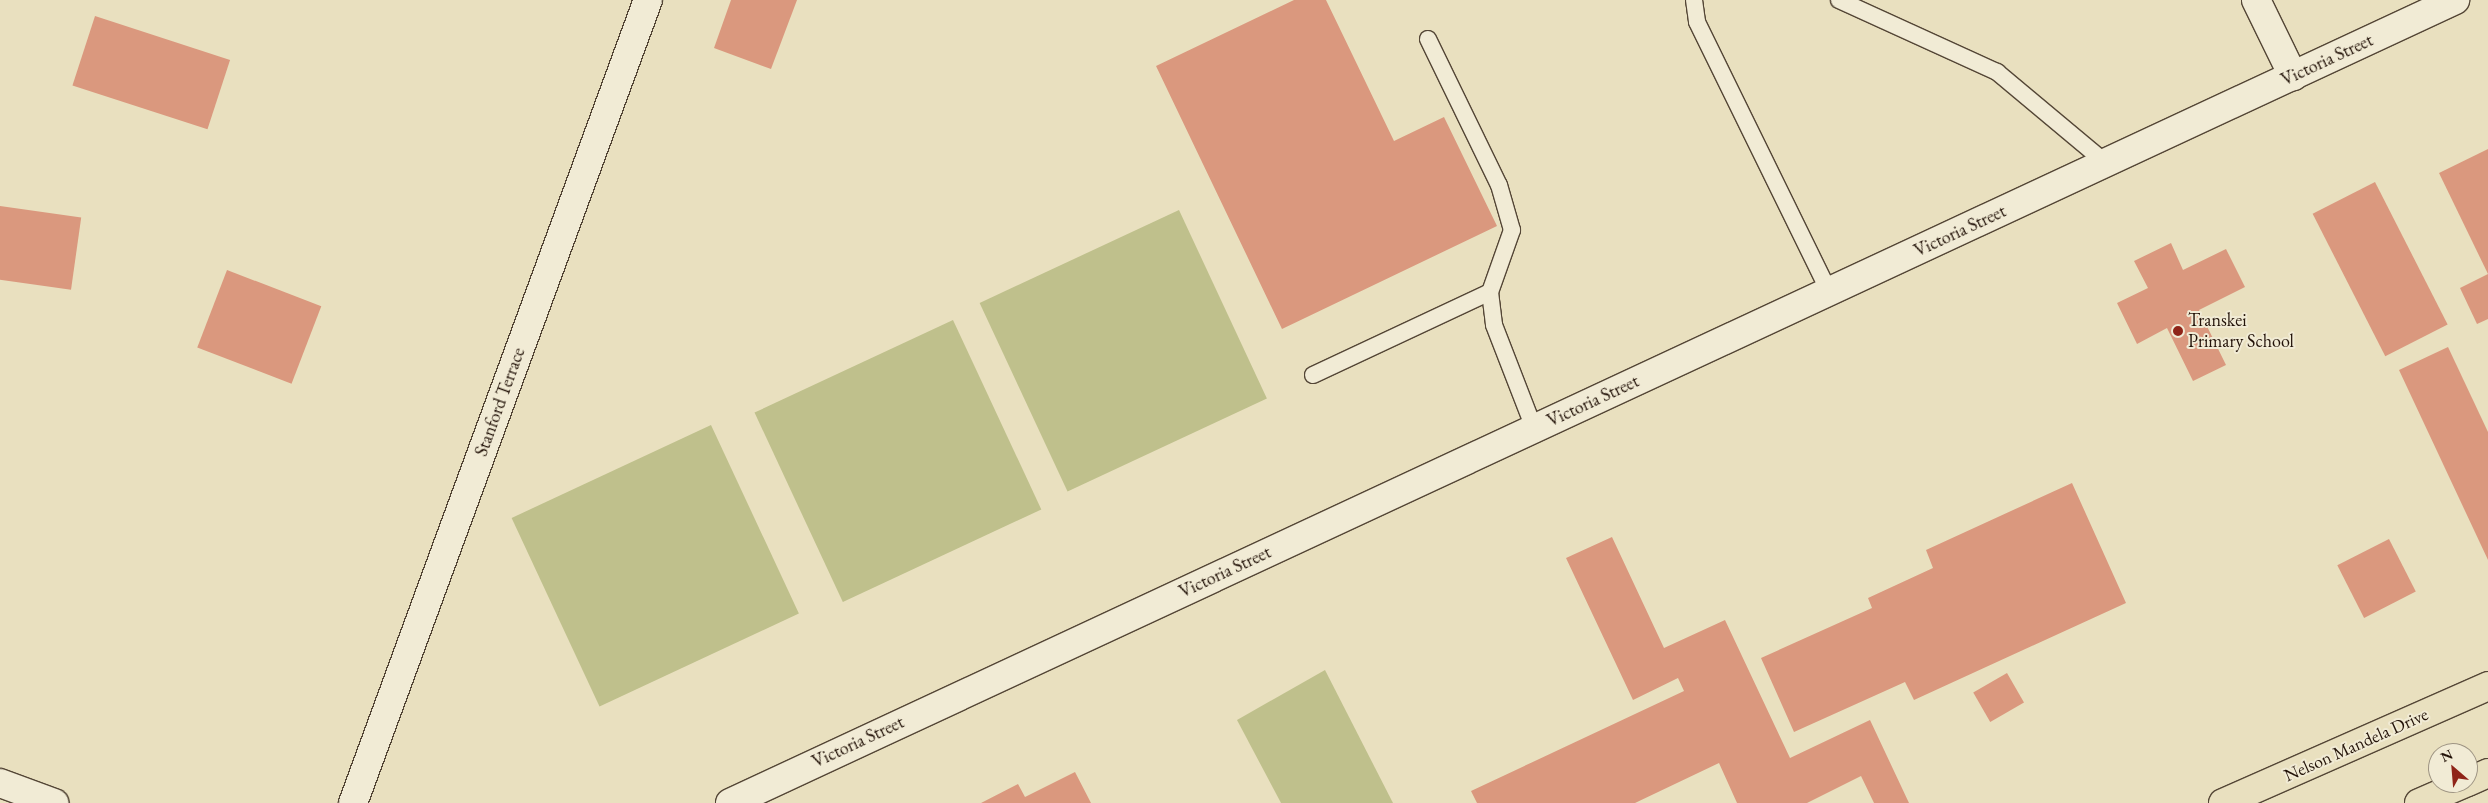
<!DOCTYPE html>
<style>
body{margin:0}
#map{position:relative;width:2488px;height:803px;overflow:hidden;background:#e9e0bf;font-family:"EB Garamond",serif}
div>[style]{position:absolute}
.green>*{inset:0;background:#bfc08c;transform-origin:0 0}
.building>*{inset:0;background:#da987e;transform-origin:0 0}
.roads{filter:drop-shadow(1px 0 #544636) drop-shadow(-1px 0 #544636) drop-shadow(0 1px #544636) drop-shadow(0 -1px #544636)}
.service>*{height:16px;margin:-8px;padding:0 8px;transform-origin:8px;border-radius:8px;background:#f1ebd5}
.minor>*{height:28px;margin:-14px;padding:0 14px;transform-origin:14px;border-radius:14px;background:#f1ebd5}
.trunk>*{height:28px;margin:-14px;padding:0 14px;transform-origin:14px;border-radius:14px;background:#e9e0bf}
.dots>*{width:14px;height:14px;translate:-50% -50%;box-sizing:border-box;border:2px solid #f1ebd5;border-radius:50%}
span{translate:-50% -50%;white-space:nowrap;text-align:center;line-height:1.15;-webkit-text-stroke:4px #f1ebd5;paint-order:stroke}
.street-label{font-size:18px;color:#221208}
.poi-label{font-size:18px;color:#221208}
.left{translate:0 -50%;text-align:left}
.north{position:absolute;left:2428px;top:743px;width:50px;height:50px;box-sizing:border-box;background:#f1ebd5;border:1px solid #9e9483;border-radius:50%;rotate:333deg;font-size:14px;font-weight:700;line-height:20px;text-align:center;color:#221208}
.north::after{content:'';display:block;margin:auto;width:18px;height:22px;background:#8f2418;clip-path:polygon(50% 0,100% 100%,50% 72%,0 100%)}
</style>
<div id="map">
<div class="green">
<div style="left:1179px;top:210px;width:208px;height:220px;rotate:65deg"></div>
<div style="left:953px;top:320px;width:209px;height:219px;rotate:65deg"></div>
<div style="left:711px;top:425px;width:208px;height:220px;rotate:65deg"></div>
<div style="clip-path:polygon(1325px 670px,1393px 803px,1281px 803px,1237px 720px)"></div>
</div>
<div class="building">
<div style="clip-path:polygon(731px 0,797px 0,771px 69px,714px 48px)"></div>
<div style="clip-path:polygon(1294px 0,1326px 0,1394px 141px,1444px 117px,1497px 226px,1282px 329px,1156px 66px)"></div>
<div style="left:95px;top:16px;width:142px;height:73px;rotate:18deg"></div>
<div style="clip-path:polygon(2488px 149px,2488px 274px,2439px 173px)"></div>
<div style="left:2375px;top:182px;width:160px;height:70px;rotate:63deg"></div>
<div style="left:0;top:206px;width:82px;height:73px;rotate:8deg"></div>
<div style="clip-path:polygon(2171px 243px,2183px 270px,2226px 249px,2245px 287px,2199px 310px,2226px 365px,2193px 381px,2167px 328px,2137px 344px,2117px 303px,2148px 288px,2134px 261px)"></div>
<div style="left:227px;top:270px;width:101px;height:83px;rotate:21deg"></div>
<div style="clip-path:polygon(2488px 274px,2488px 319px,2477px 324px,2460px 288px)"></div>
<div style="clip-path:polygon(2448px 347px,2488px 432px,2488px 560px,2399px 370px)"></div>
<div style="clip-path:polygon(2072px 483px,2126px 603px,1914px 700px,1905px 682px,1794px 732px,1761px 658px,1872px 608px,1868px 598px,1933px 568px,1926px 550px)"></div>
<div style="clip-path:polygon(1612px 537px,1664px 648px,1725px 620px,1790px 758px,1870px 720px,1909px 803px,1874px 803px,1861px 776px,1807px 803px,1737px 803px,1719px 763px,1635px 803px,1477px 803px,1471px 791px,1684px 691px,1678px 678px,1633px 700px,1566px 558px)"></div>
<div style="left:2389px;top:539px;width:59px;height:58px;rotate:63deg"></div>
<div style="left:2007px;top:673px;width:34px;height:39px;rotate:60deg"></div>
<div style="clip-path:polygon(1075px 772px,1091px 803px,981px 803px,1018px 784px,1025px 797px)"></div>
</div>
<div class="roads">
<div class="service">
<div style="left:1694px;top:0;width:22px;rotate:82deg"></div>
<div style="left:1697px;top:22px;width:300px;rotate:63.9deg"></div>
<div style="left:1839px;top:0;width:174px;rotate:24.5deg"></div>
<div style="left:1997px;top:72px;width:142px;rotate:39.9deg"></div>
<div style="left:1428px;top:39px;width:162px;rotate:64.1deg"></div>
<div style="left:1499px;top:185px;width:47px;rotate:73.9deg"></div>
<div style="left:1512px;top:230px;width:66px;rotate:109.5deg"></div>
<div style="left:1490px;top:292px;width:33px;rotate:83deg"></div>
<div style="left:1494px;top:325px;width:110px;rotate:68.8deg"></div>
<div style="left:1313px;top:375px;width:195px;rotate:-25.1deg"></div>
</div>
<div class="minor">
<div style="left:2256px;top:0;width:85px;rotate:64deg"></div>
<div style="left:0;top:783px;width:58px;rotate:20.3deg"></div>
<div style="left:353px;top:803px;width:855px;rotate:-69.83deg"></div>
<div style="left:730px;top:803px;width:1903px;rotate:-24.96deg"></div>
</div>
<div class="trunk">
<div style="left:2468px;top:782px;width:22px;rotate:-24deg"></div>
<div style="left:2223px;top:803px;width:290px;rotate:-23.8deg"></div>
<div style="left:2419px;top:803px;width:50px;rotate:-23.5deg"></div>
</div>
</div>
<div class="dots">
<div style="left:2178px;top:331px;background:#8f2418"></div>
</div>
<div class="street-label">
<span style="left:2327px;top:60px;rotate:-25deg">Victoria Street</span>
<span style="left:1960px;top:231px;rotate:-25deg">Victoria Street</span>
<span style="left:1593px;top:401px;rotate:-25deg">Victoria Street</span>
<span style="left:500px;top:402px;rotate:-70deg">Stanford Terrace</span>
<span style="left:1225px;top:572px;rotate:-25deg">Victoria Street</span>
<span style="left:858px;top:742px;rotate:-25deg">Victoria Street</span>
<span style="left:2356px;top:745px;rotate:-24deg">Nelson Mandela Drive</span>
</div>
<div class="poi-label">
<span class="left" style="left:2188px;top:331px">Transkei<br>Primary School</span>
</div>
<div class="north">N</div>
</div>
